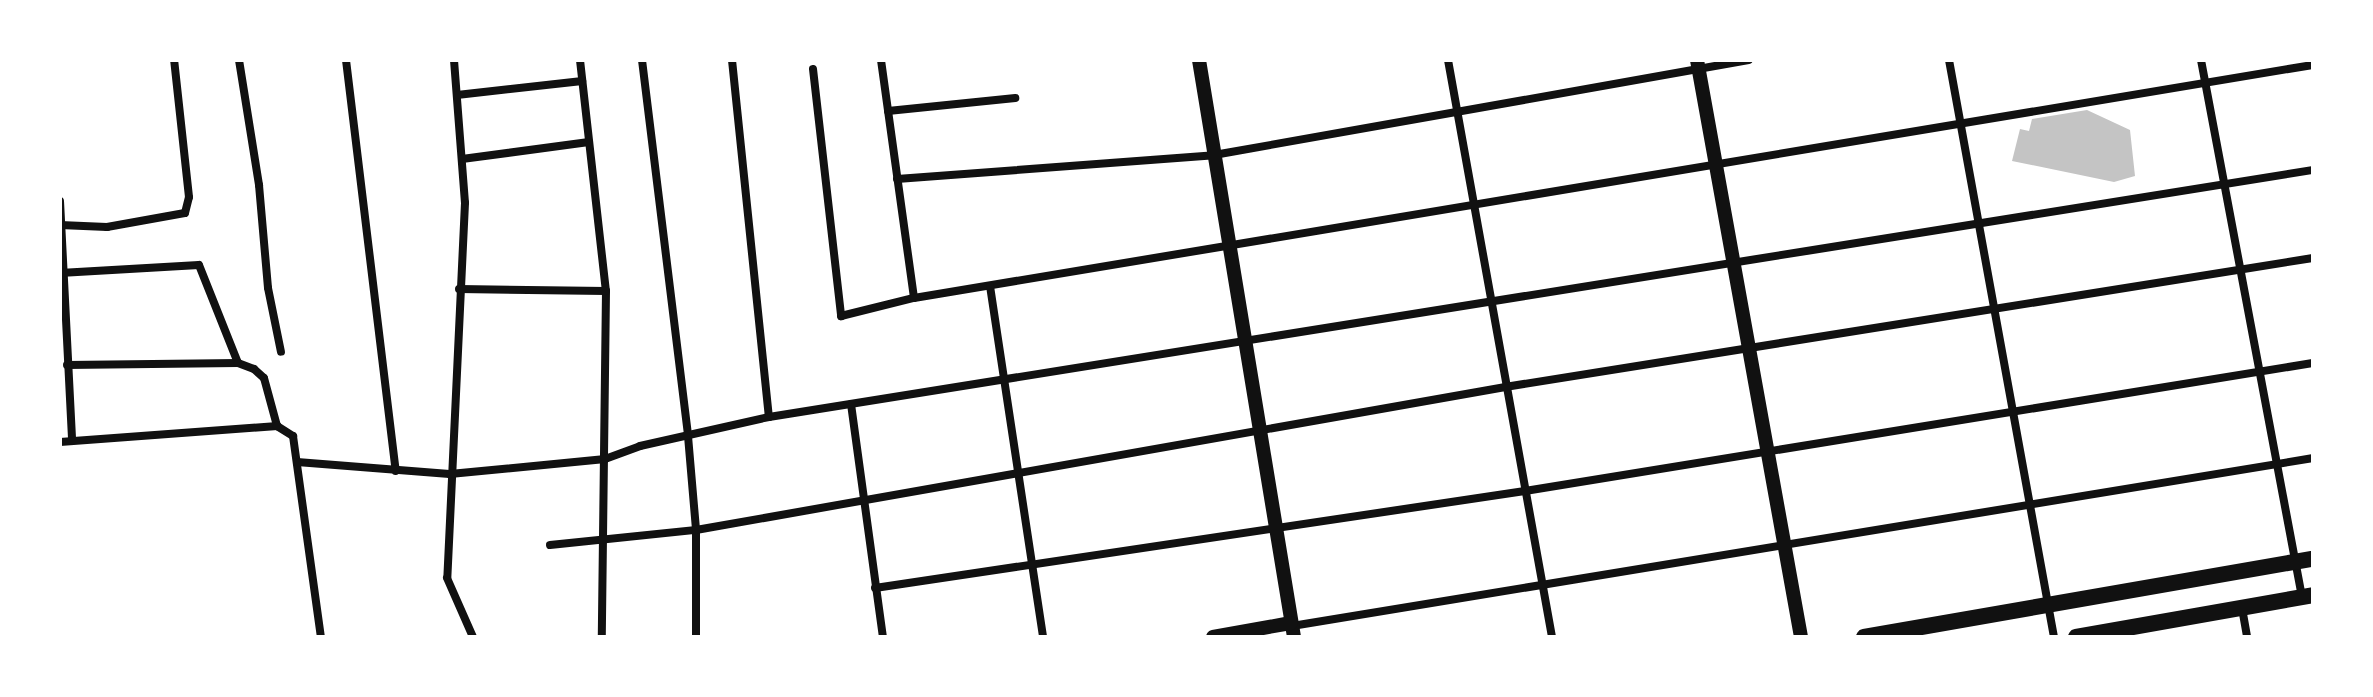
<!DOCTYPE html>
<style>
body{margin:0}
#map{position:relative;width:2373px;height:697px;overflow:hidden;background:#fff;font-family:Rubik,sans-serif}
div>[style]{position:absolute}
.building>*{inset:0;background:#c4c4c4}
.minor>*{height:8px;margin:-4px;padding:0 4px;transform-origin:4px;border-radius:4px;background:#111}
.tertiary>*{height:14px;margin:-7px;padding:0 7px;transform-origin:7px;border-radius:7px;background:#111}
.secondary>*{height:16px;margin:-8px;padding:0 8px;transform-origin:8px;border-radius:8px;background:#111}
span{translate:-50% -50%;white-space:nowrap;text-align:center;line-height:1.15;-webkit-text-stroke:6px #fff;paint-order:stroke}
.frame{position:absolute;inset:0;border:62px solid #fff;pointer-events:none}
</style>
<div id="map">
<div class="building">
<div style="clip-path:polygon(2087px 110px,2130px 130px,2135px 176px,2114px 182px,2012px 161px,2020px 129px,2029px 131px,2032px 119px)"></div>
</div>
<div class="minor">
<div style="left:239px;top:60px;width:127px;rotate:80.9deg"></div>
<div style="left:259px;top:185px;width:103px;rotate:85deg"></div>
<div style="left:268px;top:288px;width:65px;rotate:78.5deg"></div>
<div style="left:346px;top:60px;width:414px;rotate:83.1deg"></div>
<div style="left:454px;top:60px;width:143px;rotate:85.6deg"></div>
<div style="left:465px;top:203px;width:375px;rotate:92.7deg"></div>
<div style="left:447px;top:578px;width:64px;rotate:66.2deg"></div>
<div style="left:580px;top:60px;width:232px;rotate:83.6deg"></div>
<div style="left:606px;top:291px;width:346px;rotate:90.7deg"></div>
<div style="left:642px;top:60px;width:379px;rotate:83deg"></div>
<div style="left:688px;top:436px;width:94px;rotate:85.1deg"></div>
<div style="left:696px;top:530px;width:107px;rotate:90deg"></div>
<div style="left:732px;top:60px;width:359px;rotate:84.1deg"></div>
<div style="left:881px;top:60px;width:240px;rotate:82.1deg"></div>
<div style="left:1448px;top:60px;width:586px;rotate:79.78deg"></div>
<div style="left:1949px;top:60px;width:586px;rotate:79.69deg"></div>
<div style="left:2201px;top:60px;width:546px;rotate:79.35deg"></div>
<div style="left:813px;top:69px;width:249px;rotate:83.5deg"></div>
<div style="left:841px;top:316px;width:75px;rotate:-13.9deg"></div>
<div style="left:914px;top:298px;width:1418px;rotate:-9.46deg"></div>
<div style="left:457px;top:95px;width:126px;rotate:-6.4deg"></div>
<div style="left:888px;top:111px;width:128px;rotate:-5.8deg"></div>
<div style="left:462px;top:159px;width:128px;rotate:-7.6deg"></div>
<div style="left:897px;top:179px;width:318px;rotate:-4.3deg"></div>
<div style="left:1214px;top:155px;width:543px;rotate:-10.07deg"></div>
<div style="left:60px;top:201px;width:240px;rotate:87.1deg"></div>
<div style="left:60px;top:225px;width:47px;rotate:2.4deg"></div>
<div style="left:107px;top:227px;width:79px;rotate:-10.2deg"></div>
<div style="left:185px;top:213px;width:16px;rotate:-76deg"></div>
<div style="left:189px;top:197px;width:138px;rotate:-96.2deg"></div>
<div style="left:60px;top:273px;width:139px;rotate:-3.3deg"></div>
<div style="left:199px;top:265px;width:105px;rotate:68.3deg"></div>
<div style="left:990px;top:286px;width:355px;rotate:81.4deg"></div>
<div style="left:459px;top:289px;width:147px;rotate:0.8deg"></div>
<div style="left:67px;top:365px;width:171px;rotate:-0.7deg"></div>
<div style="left:238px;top:363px;width:17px;rotate:21deg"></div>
<div style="left:254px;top:369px;width:13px;rotate:42deg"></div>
<div style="left:264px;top:378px;width:50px;rotate:74.8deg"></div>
<div style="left:851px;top:404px;width:235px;rotate:82.2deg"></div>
<div style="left:60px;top:442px;width:218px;rotate:-4.2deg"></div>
<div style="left:277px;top:426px;width:19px;rotate:32deg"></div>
<div style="left:293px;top:436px;width:203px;rotate:82.1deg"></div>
<div style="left:297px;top:462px;width:153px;rotate:4.5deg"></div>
<div style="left:450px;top:474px;width:156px;rotate:-5.5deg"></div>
<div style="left:605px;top:459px;width:37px;rotate:-20deg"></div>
<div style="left:640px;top:446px;width:132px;rotate:-12.7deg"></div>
<div style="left:769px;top:417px;width:1564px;rotate:-9.09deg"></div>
<div style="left:550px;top:545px;width:147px;rotate:-5.9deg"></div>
<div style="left:696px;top:530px;width:822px;rotate:-10.02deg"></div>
<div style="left:1505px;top:387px;width:818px;rotate:-9.07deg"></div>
<div style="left:875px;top:588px;width:657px;rotate:-8.49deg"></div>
<div style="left:1525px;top:491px;width:798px;rotate:-9.23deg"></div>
<div style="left:2242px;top:608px;width:29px;rotate:80deg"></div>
<div style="left:1292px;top:626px;width:1035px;rotate:-9.34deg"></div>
</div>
<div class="tertiary">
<div style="left:1199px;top:60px;width:585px;rotate:80.65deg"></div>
<div style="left:1697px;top:60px;width:586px;rotate:79.78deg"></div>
<div style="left:1213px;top:637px;width:79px;rotate:-10.2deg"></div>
</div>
<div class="secondary">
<div style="left:1864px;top:637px;width:456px;rotate:-9.9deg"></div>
<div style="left:2076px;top:637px;width:241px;rotate:-10deg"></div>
</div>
<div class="frame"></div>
</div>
